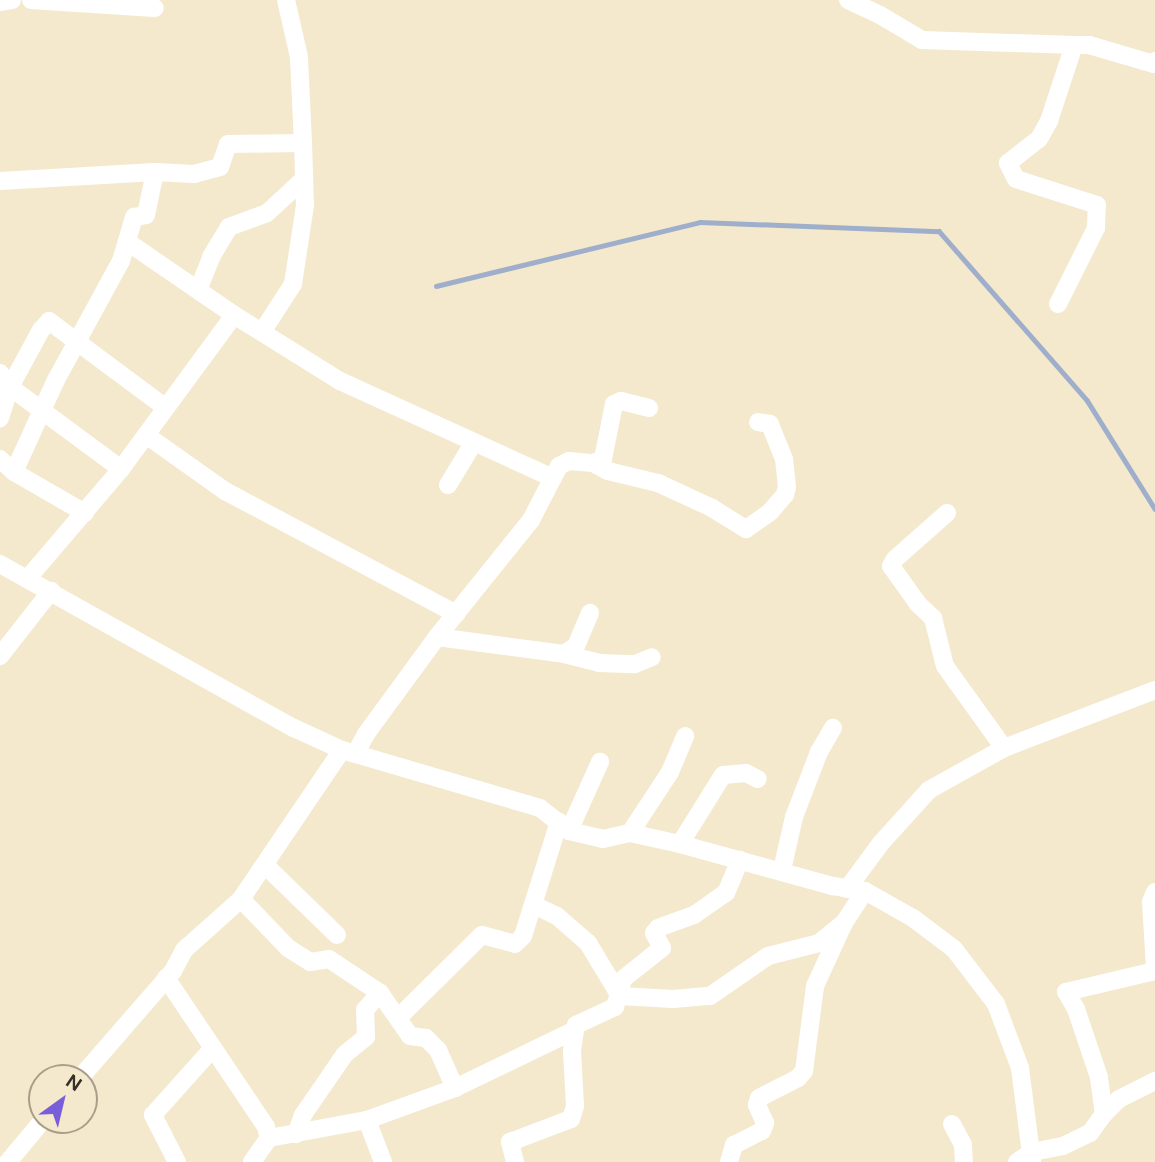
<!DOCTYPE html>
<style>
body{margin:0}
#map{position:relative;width:1155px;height:1162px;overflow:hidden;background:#f4e9cd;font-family:"DM Sans",sans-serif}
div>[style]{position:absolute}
.stream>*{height:4.5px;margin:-2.25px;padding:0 2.25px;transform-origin:2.25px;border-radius:2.25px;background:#9eaecb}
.minor>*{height:18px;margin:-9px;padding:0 9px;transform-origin:9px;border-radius:9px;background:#fff}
span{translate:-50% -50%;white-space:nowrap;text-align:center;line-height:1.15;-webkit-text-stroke:5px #f4e9cd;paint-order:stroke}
.north{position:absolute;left:28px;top:1064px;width:70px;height:70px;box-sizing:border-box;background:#f4e9cd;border:2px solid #a89f8a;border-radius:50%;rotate:34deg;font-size:19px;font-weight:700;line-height:28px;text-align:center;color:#353126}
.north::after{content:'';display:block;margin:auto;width:24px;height:32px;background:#785ed9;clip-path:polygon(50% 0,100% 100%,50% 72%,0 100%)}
</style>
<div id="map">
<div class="stream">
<div style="left:436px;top:286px;width:272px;rotate:-13.6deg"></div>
<div style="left:700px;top:222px;width:239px;rotate:2.2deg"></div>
<div style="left:939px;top:231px;width:225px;rotate:48.8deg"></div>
<div style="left:1087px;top:400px;width:128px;rotate:58deg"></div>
</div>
<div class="minor">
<div style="left:31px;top:0;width:124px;rotate:3.7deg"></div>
<div style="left:848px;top:0;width:35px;rotate:25deg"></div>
<div style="left:880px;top:15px;width:49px;rotate:30.8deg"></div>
<div style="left:922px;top:40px;width:152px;rotate:1.9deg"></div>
<div style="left:0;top:2px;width:12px;rotate:-9deg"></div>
<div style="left:0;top:181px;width:155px;rotate:-3.3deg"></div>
<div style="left:129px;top:243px;width:127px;rotate:34.4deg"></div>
<div style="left:198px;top:290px;width:35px;rotate:-68deg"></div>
<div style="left:211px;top:257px;width:35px;rotate:-59deg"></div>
<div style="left:229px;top:227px;width:40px;rotate:-20.2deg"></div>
<div style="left:267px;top:213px;width:50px;rotate:-42.6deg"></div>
<div style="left:1058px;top:304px;width:85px;rotate:-63.4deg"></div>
<div style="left:1096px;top:228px;width:23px;rotate:-88deg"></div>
<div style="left:1097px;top:205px;width:85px;rotate:-162.2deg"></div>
<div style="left:1016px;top:179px;width:18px;rotate:-117deg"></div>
<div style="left:1008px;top:163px;width:39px;rotate:-38deg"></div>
<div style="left:1039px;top:139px;width:21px;rotate:-61deg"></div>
<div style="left:1049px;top:121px;width:80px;rotate:-71.8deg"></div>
<div style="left:1074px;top:45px;width:15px"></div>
<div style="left:1089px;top:45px;width:68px;rotate:16.3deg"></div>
<div style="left:1154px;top:64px;width:3px;rotate:-72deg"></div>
<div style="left:262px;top:332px;width:57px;rotate:-57.1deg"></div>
<div style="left:293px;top:284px;width:79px;rotate:-81.3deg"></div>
<div style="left:305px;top:206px;width:63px;rotate:-91.8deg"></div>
<div style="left:0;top:373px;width:17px;rotate:54deg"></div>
<div style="left:10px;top:387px;width:33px;rotate:108deg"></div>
<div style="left:146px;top:435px;width:97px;rotate:35.3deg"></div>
<div style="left:225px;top:491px;width:262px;rotate:28deg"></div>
<div style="left:0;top:459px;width:19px;rotate:43deg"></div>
<div style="left:14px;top:472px;width:82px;rotate:30deg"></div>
<div style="left:593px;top:463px;width:17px;rotate:28deg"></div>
<div style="left:608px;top:471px;width:51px;rotate:13.5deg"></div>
<div style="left:658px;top:483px;width:60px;rotate:24.8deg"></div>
<div style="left:712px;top:508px;width:40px;rotate:32deg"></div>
<div style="left:746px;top:529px;width:29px;rotate:-35deg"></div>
<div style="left:770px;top:512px;width:23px;rotate:-49deg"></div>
<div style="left:785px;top:495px;width:8px;rotate:-76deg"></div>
<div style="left:787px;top:487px;width:28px;rotate:-96deg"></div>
<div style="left:784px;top:459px;width:38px;rotate:-112deg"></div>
<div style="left:770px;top:424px;width:12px;rotate:-171deg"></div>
<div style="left:121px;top:469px;width:138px;rotate:-143.5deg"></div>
<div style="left:10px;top:387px;width:65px;rotate:-61.5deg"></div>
<div style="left:41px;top:330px;width:12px;rotate:-48deg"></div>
<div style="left:49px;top:321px;width:144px;rotate:36.6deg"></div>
<div style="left:14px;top:472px;width:101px;rotate:-65.5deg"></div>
<div style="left:56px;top:380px;width:136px;rotate:-61.4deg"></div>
<div style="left:121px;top:261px;width:46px;rotate:-73.5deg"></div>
<div style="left:134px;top:217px;width:12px;rotate:-9deg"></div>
<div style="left:146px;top:215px;width:44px;rotate:-78.2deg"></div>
<div style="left:155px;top:172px;width:39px;rotate:3deg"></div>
<div style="left:194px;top:174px;width:27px;rotate:-15deg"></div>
<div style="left:220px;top:167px;width:24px;rotate:-71deg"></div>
<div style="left:228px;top:144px;width:75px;rotate:-0.8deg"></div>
<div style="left:303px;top:143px;width:86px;rotate:-92.7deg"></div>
<div style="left:299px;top:57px;width:58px;rotate:-102.8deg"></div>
<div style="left:448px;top:485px;width:50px;rotate:-58.8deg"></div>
<div style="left:947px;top:513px;width:69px;rotate:138.5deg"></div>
<div style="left:895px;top:559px;width:8px;rotate:120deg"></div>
<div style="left:891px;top:566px;width:47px;rotate:54.6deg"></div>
<div style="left:918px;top:604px;width:21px;rotate:43deg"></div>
<div style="left:933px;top:618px;width:49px;rotate:76deg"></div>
<div style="left:945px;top:666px;width:101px;rotate:54.3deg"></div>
<div style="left:0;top:564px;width:337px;rotate:29.2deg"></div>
<div style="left:294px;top:728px;width:53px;rotate:24.6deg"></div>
<div style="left:342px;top:750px;width:206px;rotate:16.3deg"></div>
<div style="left:540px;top:808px;width:37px;rotate:38deg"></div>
<div style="left:569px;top:831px;width:35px;rotate:13deg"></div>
<div style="left:603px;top:839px;width:28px;rotate:-13deg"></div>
<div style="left:630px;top:833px;width:51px;rotate:12.4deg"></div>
<div style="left:680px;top:844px;width:159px;rotate:15.4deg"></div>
<div style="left:833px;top:886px;width:32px;rotate:9deg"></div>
<div style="left:865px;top:891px;width:55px;rotate:29.4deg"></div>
<div style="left:913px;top:918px;width:51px;rotate:37.1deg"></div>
<div style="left:954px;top:949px;width:69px;rotate:52.6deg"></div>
<div style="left:996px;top:1004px;width:68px;rotate:69.4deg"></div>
<div style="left:1020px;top:1068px;width:95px;rotate:82.7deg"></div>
<div style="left:28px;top:578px;width:143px;rotate:-49.5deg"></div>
<div style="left:121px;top:469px;width:191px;rotate:-53.7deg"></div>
<div style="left:234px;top:315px;width:125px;rotate:31.9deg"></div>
<div style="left:340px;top:381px;width:234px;rotate:24.5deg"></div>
<div style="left:437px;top:637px;width:128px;rotate:7.6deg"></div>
<div style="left:564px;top:654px;width:14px;rotate:-34deg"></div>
<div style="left:576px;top:646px;width:36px;rotate:-67deg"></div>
<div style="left:564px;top:654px;width:36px;rotate:14deg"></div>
<div style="left:599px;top:663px;width:36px;rotate:2deg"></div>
<div style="left:635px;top:664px;width:18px;rotate:-22deg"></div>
<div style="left:0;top:656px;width:83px;rotate:-51.9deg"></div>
<div style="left:355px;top:754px;width:23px;rotate:-61deg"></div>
<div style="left:366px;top:734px;width:120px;rotate:-53.8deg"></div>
<div style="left:437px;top:637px;width:150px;rotate:-51.2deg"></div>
<div style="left:531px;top:520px;width:61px;rotate:-62.6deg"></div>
<div style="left:559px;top:466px;width:11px;rotate:-27deg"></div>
<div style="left:569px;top:461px;width:24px;rotate:5deg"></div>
<div style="left:593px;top:463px;width:11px;rotate:-22deg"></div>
<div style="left:603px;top:459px;width:56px;rotate:-78.7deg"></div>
<div style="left:614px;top:404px;width:8px;rotate:-23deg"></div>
<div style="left:621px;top:401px;width:29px;rotate:14deg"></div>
<div style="left:569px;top:831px;width:76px;rotate:-65.8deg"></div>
<div style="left:630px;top:833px;width:73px;rotate:-56.7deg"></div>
<div style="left:670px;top:772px;width:39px;rotate:-67deg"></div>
<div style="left:680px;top:844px;width:81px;rotate:-58.1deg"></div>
<div style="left:723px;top:775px;width:23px;rotate:-5deg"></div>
<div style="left:746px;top:773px;width:13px;rotate:27deg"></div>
<div style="left:266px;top:866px;width:99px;rotate:44.2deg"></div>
<div style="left:782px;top:870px;width:54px;rotate:-77.2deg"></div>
<div style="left:794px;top:817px;width:70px;rotate:-69deg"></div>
<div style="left:819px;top:752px;width:28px;rotate:-60deg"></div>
<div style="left:847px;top:889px;width:57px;rotate:-53.5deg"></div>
<div style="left:881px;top:843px;width:72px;rotate:-47.8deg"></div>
<div style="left:929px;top:790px;width:86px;rotate:-29.2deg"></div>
<div style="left:1004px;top:748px;width:162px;rotate:-21deg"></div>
<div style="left:1155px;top:892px;width:11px;rotate:112deg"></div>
<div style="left:1151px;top:902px;width:65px;rotate:86.5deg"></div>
<div style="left:241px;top:899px;width:68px;rotate:46.2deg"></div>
<div style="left:288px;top:948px;width:26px;rotate:32deg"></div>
<div style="left:310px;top:962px;width:19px;rotate:-9deg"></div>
<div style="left:329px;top:959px;width:61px;rotate:33.7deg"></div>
<div style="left:380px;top:993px;width:52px;rotate:55.1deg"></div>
<div style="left:410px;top:1036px;width:16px;rotate:7deg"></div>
<div style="left:426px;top:1038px;width:17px;rotate:45deg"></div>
<div style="left:438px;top:1050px;width:42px;rotate:65.9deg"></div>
<div style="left:534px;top:905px;width:25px;rotate:26deg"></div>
<div style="left:557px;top:916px;width:41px;rotate:41.1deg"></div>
<div style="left:588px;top:943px;width:62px;rotate:58.9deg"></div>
<div style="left:166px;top:978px;width:179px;rotate:56.1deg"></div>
<div style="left:266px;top:1127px;width:11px;rotate:75deg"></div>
<div style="left:620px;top:996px;width:53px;rotate:3.2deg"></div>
<div style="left:673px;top:999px;width:37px;rotate:-5deg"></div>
<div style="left:710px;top:996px;width:70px;rotate:-34.6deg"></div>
<div style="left:768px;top:956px;width:53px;rotate:-14.3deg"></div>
<div style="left:819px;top:943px;width:32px;rotate:-39deg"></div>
<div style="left:844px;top:923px;width:38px;rotate:-57deg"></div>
<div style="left:398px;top:1018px;width:118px;rotate:-44.7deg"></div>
<div style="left:482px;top:935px;width:34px;rotate:15deg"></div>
<div style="left:515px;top:944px;width:11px;rotate:-45deg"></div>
<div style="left:523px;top:936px;width:120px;rotate:-72.5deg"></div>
<div style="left:80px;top:1078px;width:142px;rotate:-49deg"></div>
<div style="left:173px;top:971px;width:24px;rotate:-62deg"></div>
<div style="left:184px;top:950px;width:76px;rotate:-41.8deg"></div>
<div style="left:241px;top:899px;width:180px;rotate:-55.9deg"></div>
<div style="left:1104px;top:1114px;width:21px;rotate:-45deg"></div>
<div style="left:1119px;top:1099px;width:40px;rotate:-26.6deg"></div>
<div style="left:367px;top:1120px;width:45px;rotate:69.1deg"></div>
<div style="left:952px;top:1124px;width:24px;rotate:62deg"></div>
<div style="left:963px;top:1145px;width:17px;rotate:87deg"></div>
<div style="left:296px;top:1134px;width:20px;rotate:-70deg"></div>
<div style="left:303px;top:1115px;width:74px;rotate:-55.5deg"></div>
<div style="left:345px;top:1054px;width:27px;rotate:-39deg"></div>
<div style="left:366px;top:1037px;width:27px;rotate:-92deg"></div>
<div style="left:365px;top:1010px;width:23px;rotate:-49deg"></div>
<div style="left:8px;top:1162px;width:55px;rotate:-50.2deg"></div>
<div style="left:177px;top:1162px;width:53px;rotate:-117.1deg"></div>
<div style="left:153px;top:1115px;width:90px;rotate:-48.2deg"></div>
<div style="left:252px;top:1162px;width:29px;rotate:-55deg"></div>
<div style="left:269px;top:1138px;width:100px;rotate:-10.4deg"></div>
<div style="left:367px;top:1120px;width:94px;rotate:-20deg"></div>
<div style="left:455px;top:1088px;width:133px;rotate:-25.8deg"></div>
<div style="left:575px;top:1030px;width:5px;rotate:-79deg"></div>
<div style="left:576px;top:1025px;width:43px;rotate:-24.8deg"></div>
<div style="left:615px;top:1007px;width:29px;rotate:-74deg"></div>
<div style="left:623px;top:979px;width:50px;rotate:-38.5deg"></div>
<div style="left:662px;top:948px;width:17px;rotate:-118deg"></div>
<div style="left:654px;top:933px;width:6px;rotate:-51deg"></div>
<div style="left:658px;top:928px;width:38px;rotate:-20deg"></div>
<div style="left:694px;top:915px;width:39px;rotate:-35deg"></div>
<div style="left:726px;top:893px;width:36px;rotate:-67deg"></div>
<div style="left:515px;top:1162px;width:21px;rotate:-104deg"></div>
<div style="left:510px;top:1142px;width:65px;rotate:-20.7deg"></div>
<div style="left:571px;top:1119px;width:14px;rotate:-73deg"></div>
<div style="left:575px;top:1106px;width:55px;rotate:-93.1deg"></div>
<div style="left:572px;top:1051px;width:21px;rotate:-82deg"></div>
<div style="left:729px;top:1162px;width:18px;rotate:-74deg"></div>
<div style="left:734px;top:1145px;width:31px;rotate:-27deg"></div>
<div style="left:762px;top:1131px;width:9px;rotate:-69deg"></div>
<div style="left:765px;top:1123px;width:20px;rotate:-114deg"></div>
<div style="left:757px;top:1105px;width:7px;rotate:-74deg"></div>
<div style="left:759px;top:1098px;width:44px;rotate:-27.1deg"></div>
<div style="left:798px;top:1078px;width:9px;rotate:-49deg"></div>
<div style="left:804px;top:1071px;width:86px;rotate:-82.6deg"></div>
<div style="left:815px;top:986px;width:69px;rotate:-65.3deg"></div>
<div style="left:1017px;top:1162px;width:18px;rotate:-34deg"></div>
<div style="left:1032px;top:1152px;width:32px;rotate:-11deg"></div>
<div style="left:1063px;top:1146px;width:30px;rotate:-26deg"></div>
<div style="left:1090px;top:1133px;width:24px;rotate:-54deg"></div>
<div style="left:1104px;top:1114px;width:37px;rotate:-98deg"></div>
<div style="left:1099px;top:1077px;width:72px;rotate:-108.7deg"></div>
<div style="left:1076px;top:1009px;width:20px;rotate:-120deg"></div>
<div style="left:1066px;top:992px;width:91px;rotate:-13.3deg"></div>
</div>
<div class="north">N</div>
</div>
